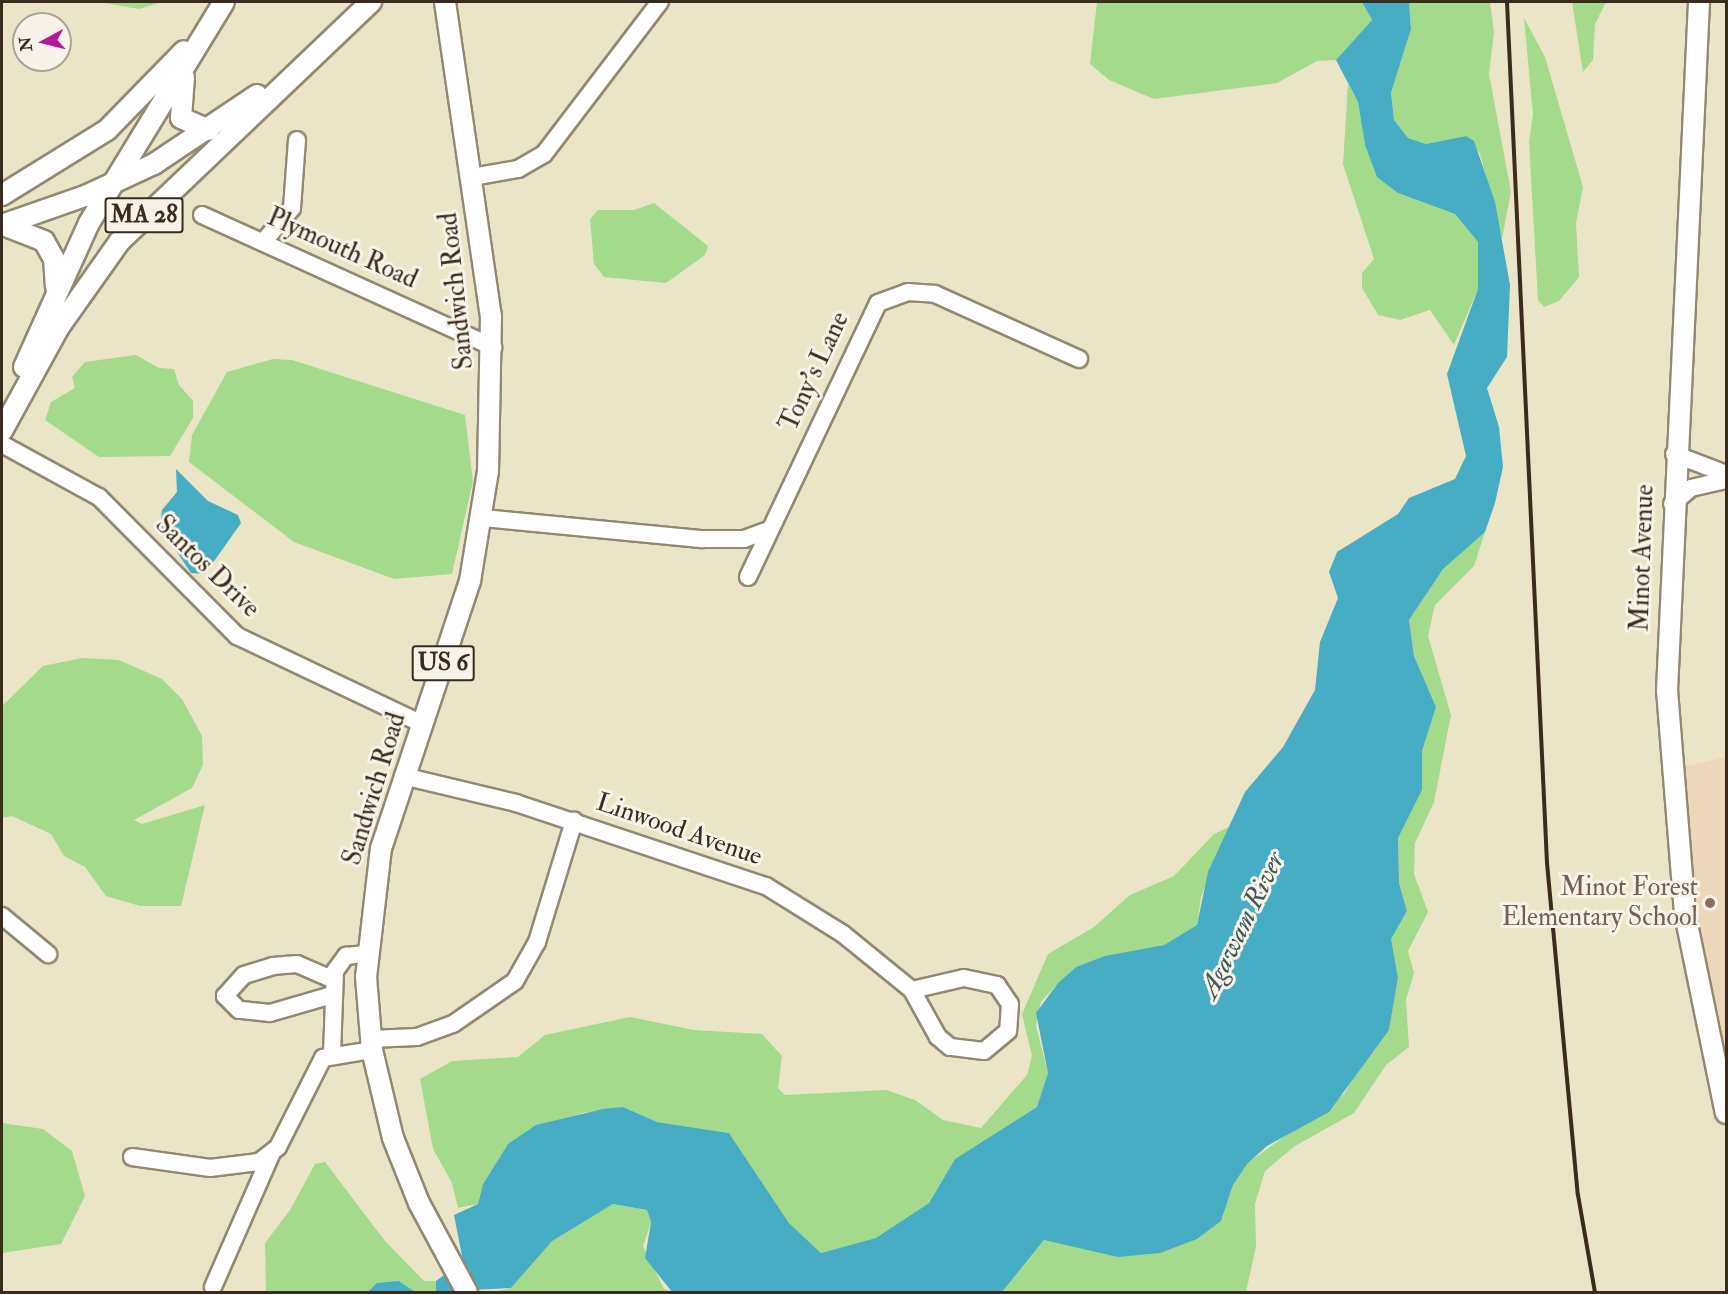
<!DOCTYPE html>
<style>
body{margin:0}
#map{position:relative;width:1728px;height:1294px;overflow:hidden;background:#ebe5c8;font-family:"IM FELL Double Pica",serif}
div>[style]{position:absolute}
.built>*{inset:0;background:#edd7bb}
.green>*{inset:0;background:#a3da8c}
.water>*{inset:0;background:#46adc5}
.roads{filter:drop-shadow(2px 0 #938873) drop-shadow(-2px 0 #938873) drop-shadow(0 2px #938873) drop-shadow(0 -2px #938873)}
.minor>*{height:16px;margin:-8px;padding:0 8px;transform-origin:8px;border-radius:8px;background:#fff}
.major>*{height:20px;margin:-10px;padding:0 10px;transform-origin:10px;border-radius:10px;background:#fff}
.rail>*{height:4px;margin:-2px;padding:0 2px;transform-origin:2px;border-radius:2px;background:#3b2a1e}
.dots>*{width:16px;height:16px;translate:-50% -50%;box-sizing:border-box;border:3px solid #f7f3e8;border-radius:50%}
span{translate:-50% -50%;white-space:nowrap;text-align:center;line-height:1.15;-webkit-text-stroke:6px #f7f3e8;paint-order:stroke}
.shield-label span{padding:2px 4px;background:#f7f3e8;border:2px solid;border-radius:4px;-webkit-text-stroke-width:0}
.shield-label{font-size:24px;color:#3b2a1e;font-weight:700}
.street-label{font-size:26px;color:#3b2a1e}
.education-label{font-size:26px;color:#785e54}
.right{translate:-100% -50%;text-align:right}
.water-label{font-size:27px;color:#3f5858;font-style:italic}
.frame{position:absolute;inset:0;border:3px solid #3b2a1e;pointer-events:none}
.north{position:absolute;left:12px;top:12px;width:60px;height:60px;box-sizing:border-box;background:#f7f3e8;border:2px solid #aca397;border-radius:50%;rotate:263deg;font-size:16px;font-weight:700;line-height:24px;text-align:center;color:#3b2a1e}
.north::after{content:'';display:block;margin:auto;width:21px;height:27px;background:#b5179e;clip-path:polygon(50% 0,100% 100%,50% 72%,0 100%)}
</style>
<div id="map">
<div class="built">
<div style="clip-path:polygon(1726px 757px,1726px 1066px,1701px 955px,1686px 851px,1683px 767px)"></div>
</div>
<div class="green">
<div style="clip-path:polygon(99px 2px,162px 2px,139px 9px)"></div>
<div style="clip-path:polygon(1097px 2px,1362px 2px,1372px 20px,1336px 60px,1317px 61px,1277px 83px,1154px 99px,1109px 80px,1090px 64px)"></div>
<div style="clip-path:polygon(1409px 2px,1490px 2px,1494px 32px,1489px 74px,1511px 192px,1502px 239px,1480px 154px,1466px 136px,1426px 144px,1408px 138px,1394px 120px,1391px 93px,1411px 29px)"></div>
<div style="clip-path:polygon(1572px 2px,1606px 2px,1595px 24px,1593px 60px,1583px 72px)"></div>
<div style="clip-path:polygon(1524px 18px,1545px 57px,1583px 187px,1576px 223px,1579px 277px,1559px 301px,1544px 307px,1538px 300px,1529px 142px,1533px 115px)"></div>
<div style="clip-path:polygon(1348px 84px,1358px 102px,1365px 145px,1398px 193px,1455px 214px,1478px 242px,1478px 289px,1454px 345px,1430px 310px,1400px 320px,1378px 315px,1362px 288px,1362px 273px,1374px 259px,1343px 164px)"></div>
<div style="clip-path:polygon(654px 203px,708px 246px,705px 255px,666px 283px,604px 277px,594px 264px,590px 219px,598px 210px,634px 210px)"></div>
<div style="clip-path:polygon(136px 355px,159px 368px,174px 369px,179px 385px,193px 401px,193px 418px,170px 456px,99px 457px,45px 420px,51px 402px,75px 388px,72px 377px,85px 362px)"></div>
<div style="clip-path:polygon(273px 359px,292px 360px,465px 415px,473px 481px,452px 574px,394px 579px,294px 542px,189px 462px,192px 435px,227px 372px)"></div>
<div style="clip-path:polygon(1485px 532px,1474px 566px,1435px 605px,1428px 636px,1451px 715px,1434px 802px,1415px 843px,1414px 874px,1428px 912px,1408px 951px,1414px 973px,1406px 1000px,1409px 1047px,1386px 1065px,1354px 1113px,1295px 1146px,1265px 1171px,1255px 1204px,1256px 1247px,1246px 1292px,1002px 1292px,1044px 1240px,1077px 1245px,1221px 1221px,1233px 1185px,1246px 1164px,1344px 1094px,1369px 1051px,1389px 1030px,1398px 978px,1390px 939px,1407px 911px,1399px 883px,1398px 838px,1422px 790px,1422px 751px,1436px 707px,1414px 656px,1409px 620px,1443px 568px)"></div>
<div style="clip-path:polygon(82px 658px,119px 660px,162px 679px,182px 699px,202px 736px,203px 765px,192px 788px,134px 820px,142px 824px,205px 805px,181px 906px,140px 906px,106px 896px,85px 867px,64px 856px,51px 834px,12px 816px,2px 818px,2px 706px,43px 666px)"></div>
<div style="clip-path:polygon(1229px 827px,1201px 897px,1197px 925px,1164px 945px,1076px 967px,1058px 983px,1041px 1002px,1036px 1026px,1048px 1073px,1037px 1107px,955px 1159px,929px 1203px,877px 1238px,821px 1253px,789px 1223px,729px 1133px,657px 1122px,623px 1107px,582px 1113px,508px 1144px,483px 1184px,478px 1204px,458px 1208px,452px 1183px,433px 1149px,420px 1079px,452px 1061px,518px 1057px,545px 1035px,630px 1017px,694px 1030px,762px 1034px,782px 1056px,778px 1088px,785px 1095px,886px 1090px,915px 1100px,943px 1120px,981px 1128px,1027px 1075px,1032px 1056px,1022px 1014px,1048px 954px,1094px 927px,1130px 895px,1174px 876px,1214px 834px)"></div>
<div style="clip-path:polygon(2px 1123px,43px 1129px,72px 1151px,85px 1196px,61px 1244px,2px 1253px)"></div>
<div style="clip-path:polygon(325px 1162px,385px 1241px,424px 1281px,436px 1281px,436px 1292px,415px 1292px,399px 1281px,368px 1292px,266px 1292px,265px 1243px,290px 1210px,315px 1164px)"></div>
<div style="clip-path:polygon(613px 1204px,647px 1210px,651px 1222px,643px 1246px,664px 1289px,672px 1292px,494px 1292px,511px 1288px,552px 1240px)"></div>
</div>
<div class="water">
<div style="clip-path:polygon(1362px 2px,1409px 2px,1411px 29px,1391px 93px,1394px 120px,1408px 138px,1426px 144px,1466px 136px,1474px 141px,1495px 202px,1510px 285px,1507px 357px,1487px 388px,1499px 427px,1503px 467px,1495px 503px,1485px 532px,1443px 569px,1409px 620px,1414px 656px,1436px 707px,1422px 751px,1422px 790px,1398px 838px,1399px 883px,1407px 911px,1391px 939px,1398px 978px,1389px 1030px,1329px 1112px,1267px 1146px,1247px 1164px,1233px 1185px,1221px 1221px,1197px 1239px,1160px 1253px,1118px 1257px,1044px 1240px,1002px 1292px,672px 1292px,645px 1258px,651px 1222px,647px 1210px,613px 1204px,552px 1241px,511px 1288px,436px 1292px,436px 1281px,463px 1261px,454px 1215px,478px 1204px,483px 1184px,508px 1144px,536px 1125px,603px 1109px,623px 1107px,657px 1122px,729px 1133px,789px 1223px,821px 1253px,876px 1238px,929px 1203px,955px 1159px,1037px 1107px,1048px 1073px,1036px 1013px,1058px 983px,1076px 967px,1105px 956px,1164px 945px,1197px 925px,1208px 872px,1245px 792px,1283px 747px,1315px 690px,1320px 642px,1338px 598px,1329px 572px,1337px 552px,1398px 514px,1409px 498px,1455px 479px,1466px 456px,1447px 374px,1478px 289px,1478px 242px,1455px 214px,1398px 193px,1377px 177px,1365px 145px,1358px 102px,1336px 60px,1372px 20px)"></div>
<div style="clip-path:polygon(176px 469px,208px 501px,238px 515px,241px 523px,205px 574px,191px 573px,160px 527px,162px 510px,177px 492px)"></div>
<div style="clip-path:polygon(399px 1281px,415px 1292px,368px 1292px,377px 1283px)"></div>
</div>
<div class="roads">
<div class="minor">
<div style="left:472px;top:177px;width:47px;rotate:-9.9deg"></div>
<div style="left:518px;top:169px;width:30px;rotate:-30deg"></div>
<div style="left:544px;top:154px;width:191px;rotate:-52.7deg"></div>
<div style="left:202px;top:215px;width:320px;rotate:24.4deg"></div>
<div style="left:264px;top:241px;width:43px;rotate:-49.7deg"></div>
<div style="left:292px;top:208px;width:68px;rotate:-85.8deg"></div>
<div style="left:2px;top:444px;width:111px;rotate:28.7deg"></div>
<div style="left:99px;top:497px;width:196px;rotate:45.2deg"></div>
<div style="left:237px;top:636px;width:205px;rotate:25.4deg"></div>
<div style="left:1674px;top:454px;width:56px;rotate:21deg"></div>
<div style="left:1672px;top:504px;width:25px;rotate:-40deg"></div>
<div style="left:1691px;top:488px;width:36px;rotate:-13deg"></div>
<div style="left:483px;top:518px;width:221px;rotate:5.5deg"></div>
<div style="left:703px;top:539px;width:41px"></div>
<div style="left:744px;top:539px;width:27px;rotate:-20deg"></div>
<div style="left:748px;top:577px;width:303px;rotate:-64.6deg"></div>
<div style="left:878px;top:303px;width:32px;rotate:-20deg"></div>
<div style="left:908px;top:292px;width:27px;rotate:4deg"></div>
<div style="left:935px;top:294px;width:158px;rotate:24.3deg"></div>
<div style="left:403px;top:776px;width:116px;rotate:13.4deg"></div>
<div style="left:516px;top:803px;width:263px;rotate:18.4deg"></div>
<div style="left:766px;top:886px;width:91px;rotate:31.9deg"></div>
<div style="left:843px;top:934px;width:89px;rotate:39.1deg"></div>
<div style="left:912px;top:990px;width:53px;rotate:-13deg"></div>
<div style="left:964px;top:978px;width:34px;rotate:12deg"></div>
<div style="left:997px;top:985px;width:23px;rotate:56deg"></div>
<div style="left:1010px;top:1004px;width:27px;rotate:94deg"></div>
<div style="left:1008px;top:1031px;width:31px;rotate:140deg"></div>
<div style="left:984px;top:1051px;width:34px;rotate:-173deg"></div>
<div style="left:950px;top:1047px;width:16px;rotate:-140deg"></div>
<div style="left:938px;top:1037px;width:54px;rotate:-119deg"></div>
<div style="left:2px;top:916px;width:60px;rotate:39.6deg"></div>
<div style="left:332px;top:995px;width:65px;rotate:163.8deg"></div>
<div style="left:270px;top:1013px;width:31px;rotate:-174deg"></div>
<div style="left:239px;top:1010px;width:20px;rotate:-135deg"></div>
<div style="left:225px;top:996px;width:28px;rotate:-48deg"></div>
<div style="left:244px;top:975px;width:30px;rotate:-17deg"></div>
<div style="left:273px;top:966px;width:24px;rotate:-5deg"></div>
<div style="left:297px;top:964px;width:40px;rotate:23.4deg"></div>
<div style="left:370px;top:1039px;width:47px;rotate:-2.4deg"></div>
<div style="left:417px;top:1037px;width:38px;rotate:-20deg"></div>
<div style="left:453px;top:1024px;width:75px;rotate:-34.7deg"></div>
<div style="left:515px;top:981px;width:45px;rotate:-60.6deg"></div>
<div style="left:537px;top:942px;width:127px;rotate:-73deg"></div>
<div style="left:332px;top:1054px;width:83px;rotate:-87.9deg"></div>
<div style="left:335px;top:971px;width:19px;rotate:-54deg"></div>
<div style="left:346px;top:956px;width:20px;rotate:-6deg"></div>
<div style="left:132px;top:1157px;width:79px;rotate:8deg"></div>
<div style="left:210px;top:1168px;width:49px;rotate:-7deg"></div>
<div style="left:259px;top:1162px;width:24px;rotate:-38deg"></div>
<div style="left:278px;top:1147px;width:100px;rotate:-63.2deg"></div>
<div style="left:323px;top:1058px;width:50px;rotate:-9.3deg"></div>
<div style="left:213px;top:1287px;width:144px;rotate:-66.3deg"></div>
</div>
<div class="major">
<div style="left:445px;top:2px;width:317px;rotate:81.7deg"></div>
<div style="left:491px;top:316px;width:155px;rotate:91.1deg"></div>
<div style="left:488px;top:471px;width:111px;rotate:99.3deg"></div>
<div style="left:470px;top:581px;width:281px;rotate:108.4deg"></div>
<div style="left:381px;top:848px;width:130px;rotate:96.6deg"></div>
<div style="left:366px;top:977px;width:73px;rotate:85.3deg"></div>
<div style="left:372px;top:1050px;width:90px;rotate:76.6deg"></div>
<div style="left:393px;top:1138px;width:70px;rotate:68.2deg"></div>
<div style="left:419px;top:1203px;width:101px;rotate:61.7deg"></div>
<div style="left:1699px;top:2px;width:689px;rotate:92.66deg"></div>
<div style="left:1667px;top:690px;width:225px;rotate:85.4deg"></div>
<div style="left:1685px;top:914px;width:203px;rotate:78.4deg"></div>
<div style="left:184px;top:77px;width:41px;rotate:94.2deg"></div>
<div style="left:181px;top:118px;width:30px;rotate:23deg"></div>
<div style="left:2px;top:195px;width:123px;rotate:-31.8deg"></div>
<div style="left:107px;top:130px;width:110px;rotate:-45.7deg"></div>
<div style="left:2px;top:225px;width:88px;rotate:-19.3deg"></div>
<div style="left:85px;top:196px;width:76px;rotate:-24.9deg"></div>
<div style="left:154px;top:164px;width:124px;rotate:-33.8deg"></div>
<div style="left:3px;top:225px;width:44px;rotate:21.3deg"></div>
<div style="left:44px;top:241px;width:21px;rotate:61deg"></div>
<div style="left:54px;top:259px;width:28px;rotate:86deg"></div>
<div style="left:24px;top:367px;width:158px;rotate:-65.7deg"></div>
<div style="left:89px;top:223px;width:259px;rotate:-58.6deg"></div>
<div style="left:2px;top:431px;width:119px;rotate:-61.3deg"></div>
<div style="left:59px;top:327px;width:105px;rotate:-54.7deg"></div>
<div style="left:120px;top:241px;width:347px;rotate:-43.6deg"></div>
</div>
</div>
<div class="rail">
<div style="left:1507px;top:2px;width:862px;rotate:87.34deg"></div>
<div style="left:1547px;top:863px;width:333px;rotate:84.7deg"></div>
<div style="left:1578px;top:1195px;width:98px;rotate:80.1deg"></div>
</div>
<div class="dots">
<div style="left:1710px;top:903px;background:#8d6e63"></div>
</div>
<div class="shield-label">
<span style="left:144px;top:215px">MA 28</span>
<span style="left:443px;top:663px">US 6</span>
</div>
<div class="street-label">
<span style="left:342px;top:249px;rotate:24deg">Plymouth Road</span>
<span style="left:457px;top:291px;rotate:-96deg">Sandwich Road</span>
<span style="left:815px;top:372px;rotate:-65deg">Tony's Lane</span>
<span style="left:1643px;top:558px;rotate:-88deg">Minot Avenue</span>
<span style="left:207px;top:567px;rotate:44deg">Santos Drive</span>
<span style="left:375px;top:789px;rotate:-73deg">Sandwich Road</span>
<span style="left:679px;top:830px;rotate:19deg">Linwood Avenue</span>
</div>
<div class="education-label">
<span class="right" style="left:1698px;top:903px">Minot Forest<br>Elementary School</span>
</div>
<div class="water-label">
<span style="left:1242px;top:925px;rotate:-64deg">Agawam River</span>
</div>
<div class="frame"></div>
<div class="north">N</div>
</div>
